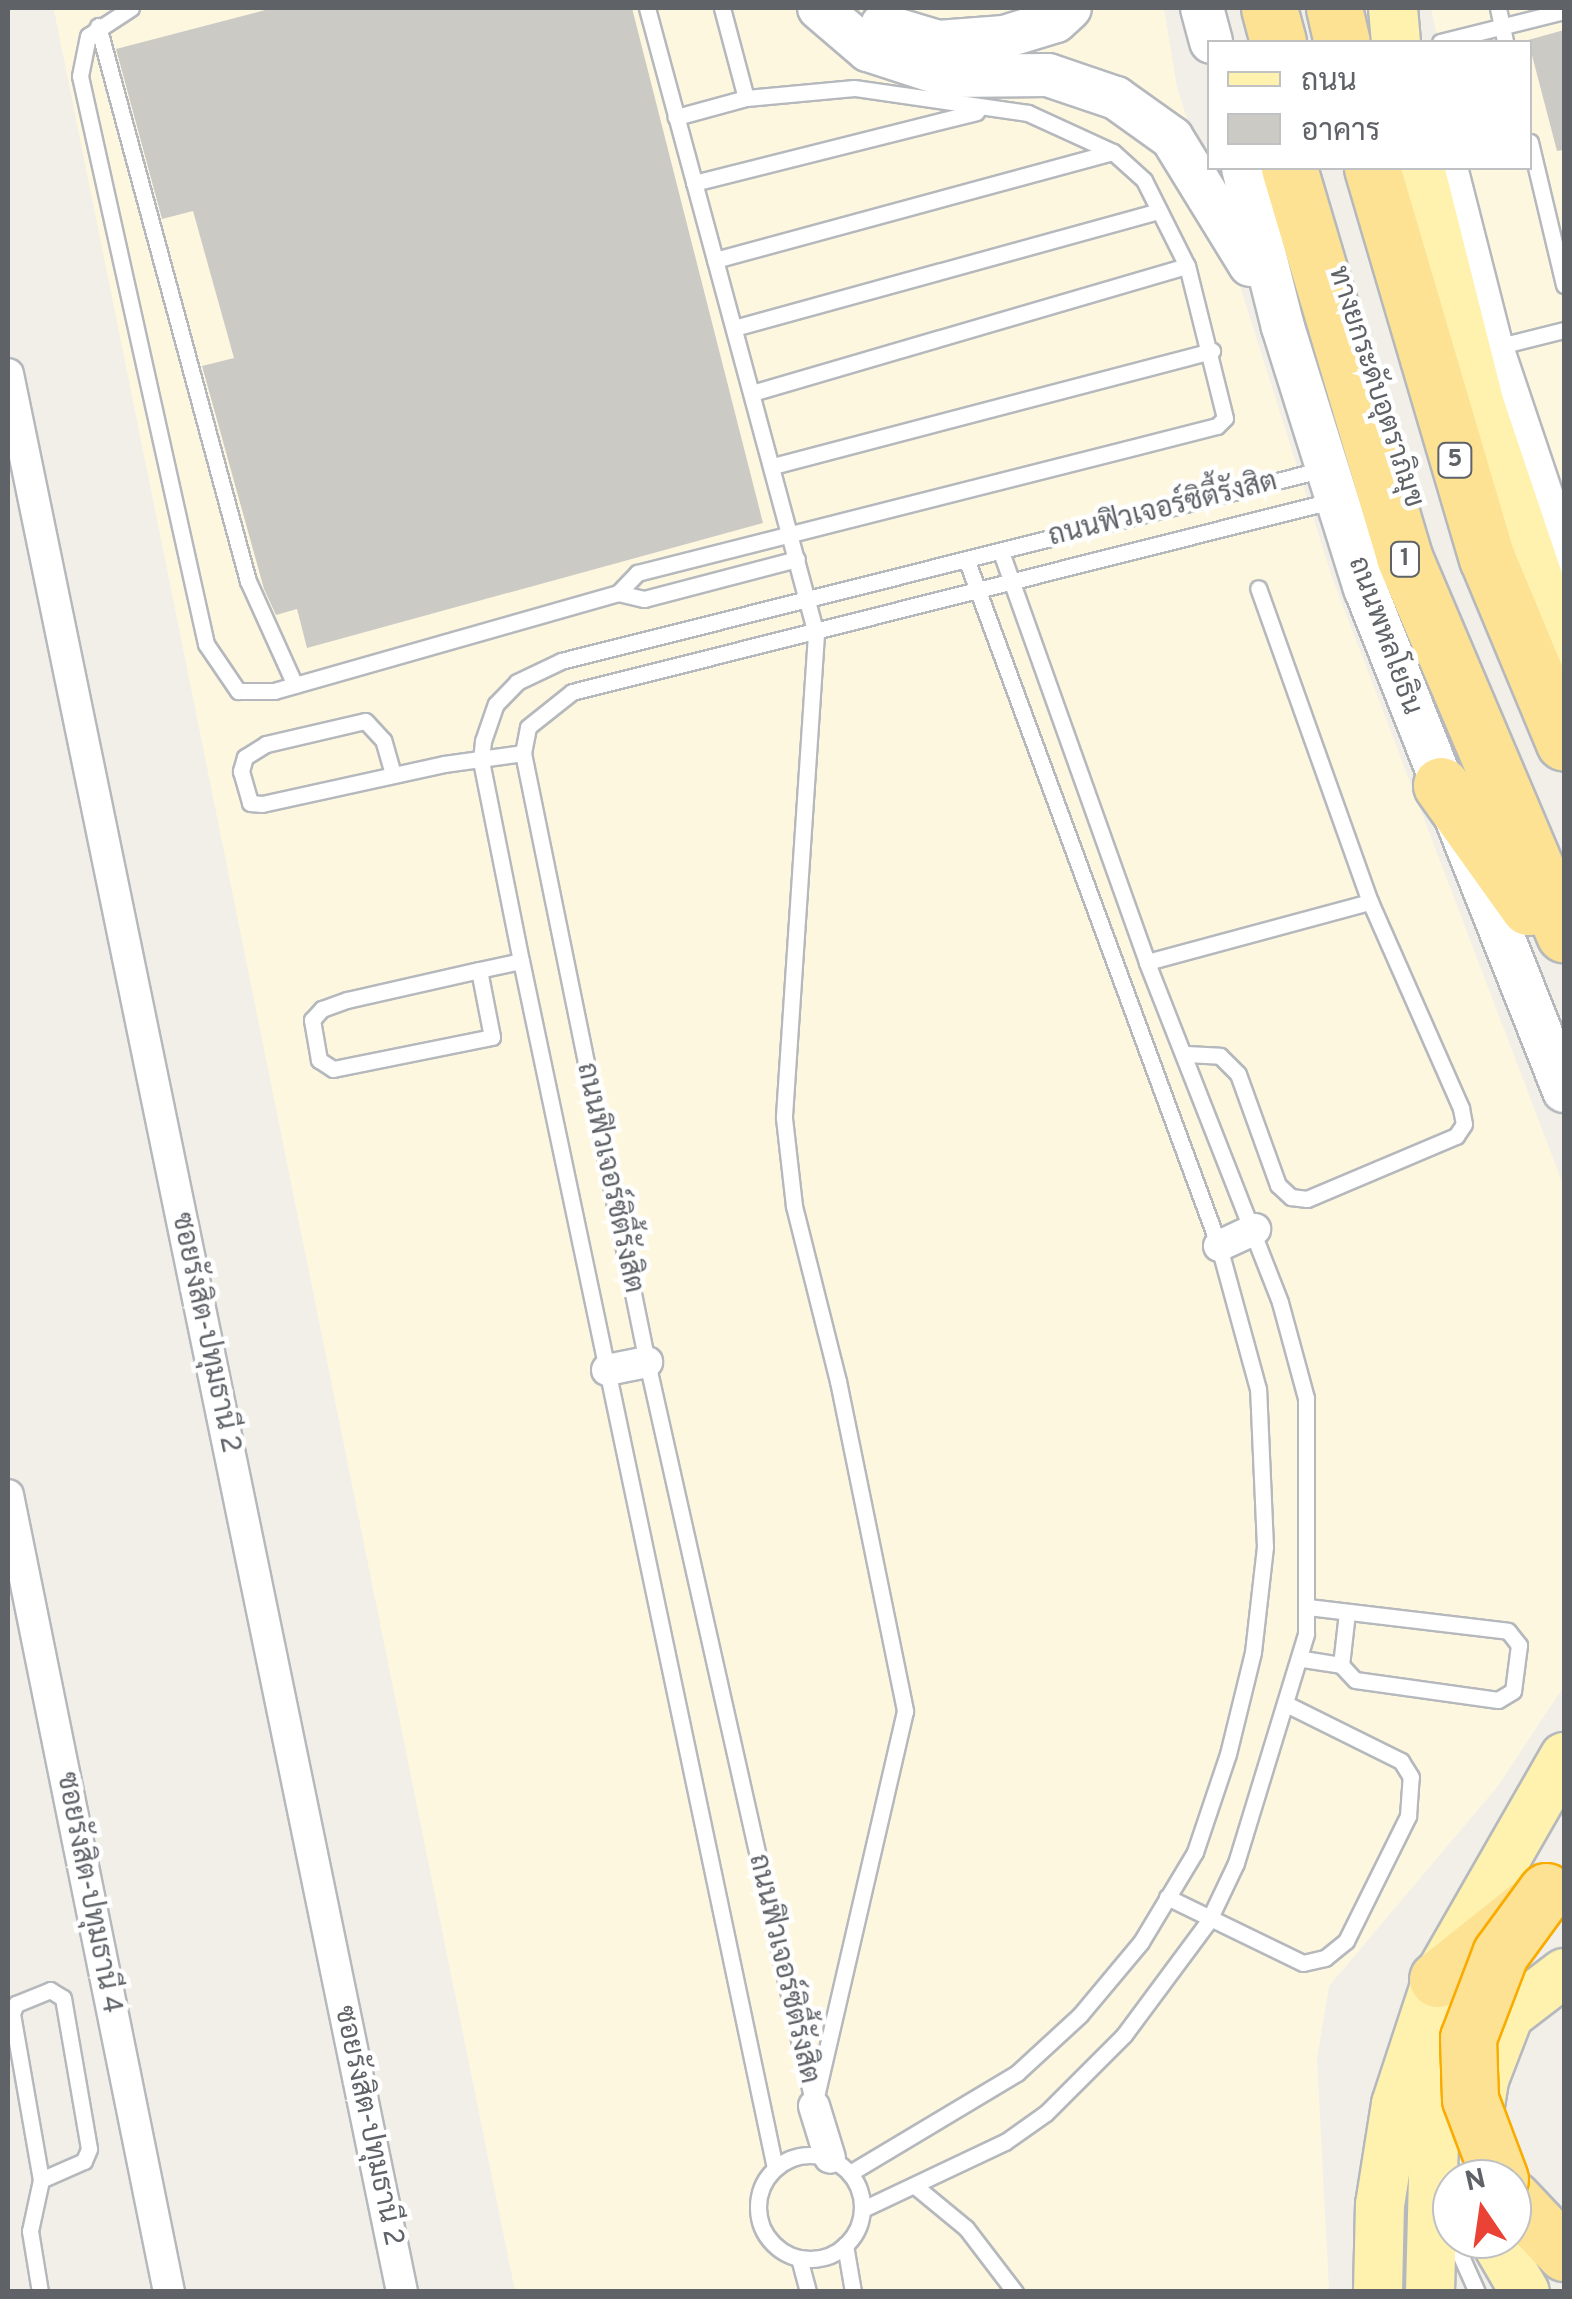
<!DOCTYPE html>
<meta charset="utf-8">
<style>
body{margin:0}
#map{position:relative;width:1572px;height:2299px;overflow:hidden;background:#f1efe8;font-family:Overpass,Sarabun,sans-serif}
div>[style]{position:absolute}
.commercial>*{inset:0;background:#fef7e0}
.building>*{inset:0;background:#cccac5}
.roads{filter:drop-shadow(2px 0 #b5b8bc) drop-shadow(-2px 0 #b5b8bc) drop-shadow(0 2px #b5b8bc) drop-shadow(0 -2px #b5b8bc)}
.lane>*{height:15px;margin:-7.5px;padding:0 7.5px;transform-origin:7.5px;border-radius:7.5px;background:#fff}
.lane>.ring{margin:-7.5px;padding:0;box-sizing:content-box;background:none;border:15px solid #fff;border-radius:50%}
.street>*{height:30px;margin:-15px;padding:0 15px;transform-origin:15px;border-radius:15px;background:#fff}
.secondary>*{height:42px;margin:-21px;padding:0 21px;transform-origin:21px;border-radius:21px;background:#fff}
.primary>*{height:48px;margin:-24px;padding:0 24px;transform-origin:24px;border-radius:24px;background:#fff2af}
.highway>*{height:55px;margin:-27.5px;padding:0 27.5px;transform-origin:27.5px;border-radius:27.5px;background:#fde293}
.bridges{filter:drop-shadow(2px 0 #f9ab00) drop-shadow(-2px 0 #f9ab00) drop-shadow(0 2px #f9ab00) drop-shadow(0 -2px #f9ab00)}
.highway-bridge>*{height:55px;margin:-27.5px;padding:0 27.5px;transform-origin:27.5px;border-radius:27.5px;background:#fde293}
span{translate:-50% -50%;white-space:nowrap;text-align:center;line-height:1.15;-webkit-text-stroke:9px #fff;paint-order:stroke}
.shield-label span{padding:2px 8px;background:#fff;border:2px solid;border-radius:8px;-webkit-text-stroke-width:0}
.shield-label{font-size:25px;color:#5f6368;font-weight:700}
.street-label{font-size:28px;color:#5f6368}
.frame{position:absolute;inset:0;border:10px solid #5f6368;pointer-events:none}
.legend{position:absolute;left:1207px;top:40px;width:325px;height:130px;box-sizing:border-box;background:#fff;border:2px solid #bfc1c3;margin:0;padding:12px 18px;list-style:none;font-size:30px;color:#5f6368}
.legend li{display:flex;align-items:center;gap:20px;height:50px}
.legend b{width:50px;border:2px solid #bfc1c3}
.north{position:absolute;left:1432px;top:2159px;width:100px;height:100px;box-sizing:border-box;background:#fff;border:2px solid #bfc1c3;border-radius:50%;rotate:347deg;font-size:28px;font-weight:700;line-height:40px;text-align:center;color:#5f6368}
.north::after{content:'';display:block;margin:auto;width:35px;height:45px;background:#ea4335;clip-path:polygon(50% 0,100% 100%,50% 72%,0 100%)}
</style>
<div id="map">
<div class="commercial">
<div style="clip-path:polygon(60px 8px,1164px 8px,1177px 87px,1332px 577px,1564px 1187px,1564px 1686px,1498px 1786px,1329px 1986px,1317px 2058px,1329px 2291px,515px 2291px,54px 10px)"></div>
<div style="clip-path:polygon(1431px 8px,1564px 8px,1564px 499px,1520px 384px,1464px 168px,1530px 168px,1530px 42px,1438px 42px)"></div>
</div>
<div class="building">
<div style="clip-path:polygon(273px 8px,632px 8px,763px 523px,307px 648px,297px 609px,276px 615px,264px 589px,202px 366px,234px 358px,193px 211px,162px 219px,116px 49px)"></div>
<div style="clip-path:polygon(1564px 30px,1564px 150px,1557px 151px,1528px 40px)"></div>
</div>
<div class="roads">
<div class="lane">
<div style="left:131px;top:8px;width:51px;rotate:146.9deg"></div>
<div style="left:88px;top:36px;width:41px;rotate:101.3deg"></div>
<div style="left:80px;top:76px;width:582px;rotate:77.49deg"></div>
<div style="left:206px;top:644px;width:57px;rotate:55.8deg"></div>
<div style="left:238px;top:691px;width:36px"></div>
<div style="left:274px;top:691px;width:358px;rotate:-15.9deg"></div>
<div style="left:618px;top:593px;width:27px;rotate:13deg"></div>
<div style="left:644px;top:599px;width:158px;rotate:-14.7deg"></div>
<div style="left:647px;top:8px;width:648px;rotate:74.89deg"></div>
<div style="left:816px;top:634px;width:485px;rotate:93.8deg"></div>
<div style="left:784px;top:1118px;width:89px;rotate:83.5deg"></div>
<div style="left:794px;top:1206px;width:180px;rotate:75.9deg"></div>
<div style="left:838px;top:1381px;width:337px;rotate:78.5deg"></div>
<div style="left:905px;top:1711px;width:401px;rotate:103deg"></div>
<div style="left:722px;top:8px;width:93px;rotate:75.1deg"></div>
<div style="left:1498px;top:8px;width:35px;rotate:78deg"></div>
<div style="left:98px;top:26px;width:575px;rotate:74.88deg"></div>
<div style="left:248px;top:581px;width:114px;rotate:65.7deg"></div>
<div style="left:1440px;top:42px;width:128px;rotate:-14deg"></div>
<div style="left:1530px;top:142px;width:147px;rotate:76.6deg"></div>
<div style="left:694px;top:183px;width:291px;rotate:-14.1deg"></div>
<div style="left:715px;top:260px;width:412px;rotate:-15.2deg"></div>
<div style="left:734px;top:328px;width:441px;rotate:-15.4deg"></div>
<div style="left:1496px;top:347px;width:70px;rotate:-14deg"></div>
<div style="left:752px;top:393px;width:453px;rotate:-16.3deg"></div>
<div style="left:773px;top:466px;width:454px;rotate:-14.7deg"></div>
<div style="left:618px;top:593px;width:28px;rotate:-46deg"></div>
<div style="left:637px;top:573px;width:598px;rotate:-14.22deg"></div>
<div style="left:1217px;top:426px;width:11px;rotate:-45deg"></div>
<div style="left:1225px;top:418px;width:157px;rotate:-104deg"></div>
<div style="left:1187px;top:266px;width:96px;rotate:-116.6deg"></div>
<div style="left:1144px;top:180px;width:42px;rotate:-137.9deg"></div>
<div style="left:1113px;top:152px;width:94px;rotate:-155.4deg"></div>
<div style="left:1028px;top:113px;width:176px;rotate:-171.8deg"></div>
<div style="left:854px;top:88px;width:108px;rotate:174.7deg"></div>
<div style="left:746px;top:98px;width:73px;rotate:164.8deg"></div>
<div style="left:393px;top:774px;width:35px;rotate:-106deg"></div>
<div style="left:383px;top:740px;width:26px;rotate:-133deg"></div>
<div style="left:365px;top:721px;width:102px;rotate:166.9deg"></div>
<div style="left:266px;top:744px;width:25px;rotate:148deg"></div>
<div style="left:245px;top:757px;width:15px;rotate:106deg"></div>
<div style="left:241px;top:771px;width:33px;rotate:74deg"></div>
<div style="left:250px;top:803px;width:12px;rotate:5deg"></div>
<div style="left:262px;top:804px;width:186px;rotate:-12.4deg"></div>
<div style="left:444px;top:764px;width:80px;rotate:-7.9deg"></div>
<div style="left:1147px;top:962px;width:231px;rotate:-15.1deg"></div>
<div style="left:1370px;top:902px;width:333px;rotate:-109.6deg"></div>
<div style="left:479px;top:970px;width:68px;rotate:79deg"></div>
<div style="left:492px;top:1037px;width:162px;rotate:168.6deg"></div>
<div style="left:333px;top:1069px;width:17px;rotate:-147deg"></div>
<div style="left:319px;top:1060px;width:41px;rotate:-99.9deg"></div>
<div style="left:312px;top:1020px;width:15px;rotate:-48deg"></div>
<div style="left:322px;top:1009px;width:27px;rotate:-20deg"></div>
<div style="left:347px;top:1000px;width:135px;rotate:-12.8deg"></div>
<div style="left:479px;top:970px;width:43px;rotate:-12.1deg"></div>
<div style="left:1186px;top:1054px;width:34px;rotate:3deg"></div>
<div style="left:1220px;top:1056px;width:25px;rotate:45deg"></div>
<div style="left:1238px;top:1074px;width:118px;rotate:70.2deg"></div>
<div style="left:1278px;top:1185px;width:18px;rotate:43deg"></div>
<div style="left:1291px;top:1197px;width:16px;rotate:7deg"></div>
<div style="left:1307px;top:1199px;width:162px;rotate:-22.9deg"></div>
<div style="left:1456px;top:1136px;width:14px;rotate:-56deg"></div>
<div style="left:1464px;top:1124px;width:16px;rotate:-101deg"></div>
<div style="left:1461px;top:1108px;width:225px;rotate:-113.8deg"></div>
<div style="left:1308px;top:1607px;width:201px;rotate:6.8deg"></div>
<div style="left:1508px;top:1631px;width:18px;rotate:52deg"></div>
<div style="left:1519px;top:1645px;width:46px;rotate:97.4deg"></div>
<div style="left:1513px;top:1691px;width:17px;rotate:149deg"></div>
<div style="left:1498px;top:1700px;width:144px;rotate:-172deg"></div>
<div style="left:1355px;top:1680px;width:21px;rotate:-133deg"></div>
<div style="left:1341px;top:1665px;width:53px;rotate:-83.5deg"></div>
<div style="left:1303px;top:1659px;width:38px;rotate:9deg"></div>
<div style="left:1167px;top:1897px;width:151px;rotate:25.9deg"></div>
<div style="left:1303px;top:1963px;width:23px;rotate:-13deg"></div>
<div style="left:1325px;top:1958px;width:27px;rotate:-39deg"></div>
<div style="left:1346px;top:1941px;width:140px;rotate:-63.6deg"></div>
<div style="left:1408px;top:1816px;width:39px;rotate:-86deg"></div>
<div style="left:1411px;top:1777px;width:19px;rotate:-122deg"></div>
<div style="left:1401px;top:1761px;width:126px;rotate:-153.6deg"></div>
<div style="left:814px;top:2106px;width:763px;rotate:-102.65deg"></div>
<div style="left:647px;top:1362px;width:621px;rotate:-101.51deg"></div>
<div style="left:523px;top:753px;width:26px;rotate:-79deg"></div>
<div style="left:528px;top:727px;width:56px;rotate:-38.5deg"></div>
<div style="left:572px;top:692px;width:787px;rotate:-14.12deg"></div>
<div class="ring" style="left:758px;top:2155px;width:89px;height:89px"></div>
<div style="left:775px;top:2168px;width:1233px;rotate:-101.88deg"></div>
<div style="left:521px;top:961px;width:205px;rotate:-101.3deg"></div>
<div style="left:481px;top:760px;width:19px;rotate:-84deg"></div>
<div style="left:483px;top:741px;width:39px;rotate:-71deg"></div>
<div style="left:496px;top:704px;width:30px;rotate:-46deg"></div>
<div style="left:517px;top:682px;width:49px;rotate:-25.5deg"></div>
<div style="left:561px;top:661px;width:788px;rotate:-14.11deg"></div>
<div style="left:850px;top:2173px;width:195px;rotate:-30.9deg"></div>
<div style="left:1017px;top:2073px;width:86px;rotate:-42.6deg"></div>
<div style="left:1080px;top:2015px;width:95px;rotate:-50.1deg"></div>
<div style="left:1141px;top:1942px;width:105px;rotate:-59deg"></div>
<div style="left:1195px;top:1852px;width:103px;rotate:-71.4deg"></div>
<div style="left:1228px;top:1754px;width:105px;rotate:-76.2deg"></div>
<div style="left:1253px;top:1652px;width:106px;rotate:-83.5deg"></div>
<div style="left:1265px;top:1547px;width:158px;rotate:-92.5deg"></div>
<div style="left:1258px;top:1389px;width:148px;rotate:-105.3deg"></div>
<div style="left:1219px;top:1246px;width:730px;rotate:-110.2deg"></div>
<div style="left:915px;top:2186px;width:66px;rotate:39.5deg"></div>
<div style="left:966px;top:2228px;width:81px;rotate:52.6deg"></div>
<div style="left:863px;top:2209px;width:157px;rotate:-25.3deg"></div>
<div style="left:1005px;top:2142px;width:50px;rotate:-35.3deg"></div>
<div style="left:1046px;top:2113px;width:110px;rotate:-45deg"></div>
<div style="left:1124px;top:2035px;width:141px;rotate:-53.4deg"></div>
<div style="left:1208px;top:1922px;width:65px;rotate:-64.6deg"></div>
<div style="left:1236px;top:1863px;width:239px;rotate:-73deg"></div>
<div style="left:1306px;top:1634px;width:236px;rotate:-90deg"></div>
<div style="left:1306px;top:1398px;width:99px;rotate:-105.2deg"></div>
<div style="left:1280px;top:1302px;width:365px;rotate:-111.4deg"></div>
<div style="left:1147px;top:962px;width:435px;rotate:-109.6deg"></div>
<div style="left:1448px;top:2227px;width:71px;rotate:66deg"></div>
<div style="left:845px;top:2245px;width:48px;rotate:80.3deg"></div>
<div style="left:799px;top:2258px;width:35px;rotate:75deg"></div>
<div style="left:40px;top:2292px;width:62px;rotate:-99.3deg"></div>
<div style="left:30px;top:2231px;width:52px;rotate:-77.8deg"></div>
<div style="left:41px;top:2180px;width:169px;rotate:-99.9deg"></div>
<div style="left:12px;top:2013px;width:10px;rotate:-66deg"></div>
<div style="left:16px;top:2004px;width:37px;rotate:-22deg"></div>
<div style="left:50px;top:1990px;width:15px;rotate:32deg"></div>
<div style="left:63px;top:1998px;width:153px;rotate:80.2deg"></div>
<div style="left:89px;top:2149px;width:13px;rotate:113deg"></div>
<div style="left:84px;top:2161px;width:47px;rotate:156.2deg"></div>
</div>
<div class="street">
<div style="left:8px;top:374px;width:1958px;rotate:78.39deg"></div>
<div style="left:1219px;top:1246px;width:40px;rotate:-25deg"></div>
<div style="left:607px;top:1370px;width:41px;rotate:-11.3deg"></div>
<div style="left:8px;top:1495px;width:813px;rotate:78.58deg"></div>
<div style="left:814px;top:2106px;width:54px;rotate:72.9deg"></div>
</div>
<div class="secondary">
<div style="left:819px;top:8px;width:65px;rotate:40.6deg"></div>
<div style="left:868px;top:50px;width:84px;rotate:18deg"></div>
<div style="left:948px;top:76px;width:100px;rotate:-0.6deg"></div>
<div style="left:1048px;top:75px;width:72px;rotate:18.7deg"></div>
<div style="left:1116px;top:98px;width:69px;rotate:35.5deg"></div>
<div style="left:1172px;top:138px;width:149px;rotate:58.4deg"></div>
<div style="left:1202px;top:8px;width:35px;rotate:75deg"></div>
<div style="left:882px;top:25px;width:59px;rotate:16.9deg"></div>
<div style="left:938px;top:42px;width:66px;rotate:-4.3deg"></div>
<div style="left:1004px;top:37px;width:54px;rotate:-17.1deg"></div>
<div style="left:1056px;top:21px;width:19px;rotate:-43deg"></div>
<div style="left:1243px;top:168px;width:164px;rotate:75.9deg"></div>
<div style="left:1283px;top:327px;width:274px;rotate:72.6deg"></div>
<div style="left:1365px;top:588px;width:541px;rotate:68.41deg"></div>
<div style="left:1446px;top:168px;width:186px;rotate:75.7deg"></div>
<div style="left:1492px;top:348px;width:226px;rotate:71.4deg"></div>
</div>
<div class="primary">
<div style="left:1393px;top:8px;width:34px;rotate:85deg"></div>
<div style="left:1420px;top:168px;width:244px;rotate:75.8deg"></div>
<div style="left:1480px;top:405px;width:263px;rotate:71.4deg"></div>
<div style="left:1479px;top:2112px;width:32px;rotate:-81deg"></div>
<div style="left:1484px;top:2080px;width:70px;rotate:-69deg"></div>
<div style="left:1509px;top:2015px;width:69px;rotate:-37.4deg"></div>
<div style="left:1494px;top:2239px;width:61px;rotate:59.7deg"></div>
<div style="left:1378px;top:2292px;width:87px;rotate:-88.7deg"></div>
<div style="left:1380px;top:2205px;width:102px;rotate:-81deg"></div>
<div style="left:1396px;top:2104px;width:132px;rotate:-71.8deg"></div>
<div style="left:1437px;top:1979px;width:256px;rotate:-60.2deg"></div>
<div style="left:1430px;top:2292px;width:192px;rotate:-88.5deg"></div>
<div style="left:1435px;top:2100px;width:89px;rotate:-68.9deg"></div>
</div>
<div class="highway">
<div style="left:1269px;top:8px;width:35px;rotate:75deg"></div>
<div style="left:1334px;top:8px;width:35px;rotate:77deg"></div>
<div style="left:1289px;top:168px;width:406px;rotate:73.5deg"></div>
<div style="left:1404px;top:557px;width:410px;rotate:67deg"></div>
<div style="left:1372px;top:168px;width:407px;rotate:73.6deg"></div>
<div style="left:1487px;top:558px;width:200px;rotate:67.4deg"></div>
<div style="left:1441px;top:785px;width:150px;rotate:54.5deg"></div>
<div style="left:1437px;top:1979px;width:117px;rotate:-38.7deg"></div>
<div style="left:1512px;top:2198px;width:76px;rotate:46.6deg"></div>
</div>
</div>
<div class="bridges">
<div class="highway-bridge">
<div style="left:1500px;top:2179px;width:85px;rotate:-110.6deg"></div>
<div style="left:1470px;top:2099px;width:61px;rotate:-91.9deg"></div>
<div style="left:1468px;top:2038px;width:90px;rotate:-69.1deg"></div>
<div style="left:1500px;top:1954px;width:78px;rotate:-53.9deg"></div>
</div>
</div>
<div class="shield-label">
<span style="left:1455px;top:460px">5</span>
<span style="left:1405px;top:559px">1</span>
</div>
<div class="street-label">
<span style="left:1375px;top:387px;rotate:72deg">ทางยกระดับอุตราภิมุข</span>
<span style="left:1163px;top:510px;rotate:-14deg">ถนนฟิวเจอร์ซิตี้รังสิต</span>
<span style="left:1384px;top:636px;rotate:70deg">ถนนพหลโยธิน</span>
<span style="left:609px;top:1178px;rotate:78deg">ถนนฟิวเจอร์ซิตี้รังสิต</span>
<span style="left:205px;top:1333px;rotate:78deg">ซอยรังสิต-ปทุมธานี 2</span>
<span style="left:88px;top:1893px;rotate:79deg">ซอยรังสิต-ปทุมธานี 4</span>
<span style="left:783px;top:1969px;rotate:77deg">ถนนฟิวเจอร์ซิตี้รังสิต</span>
<span style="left:368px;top:2126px;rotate:78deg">ซอยรังสิต-ปทุมธานี 2</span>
</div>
<div class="frame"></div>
<ul class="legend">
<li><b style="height:12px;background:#fff2af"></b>ถนน</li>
<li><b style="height:28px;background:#cccac5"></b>อาคาร</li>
</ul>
<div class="north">N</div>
</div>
